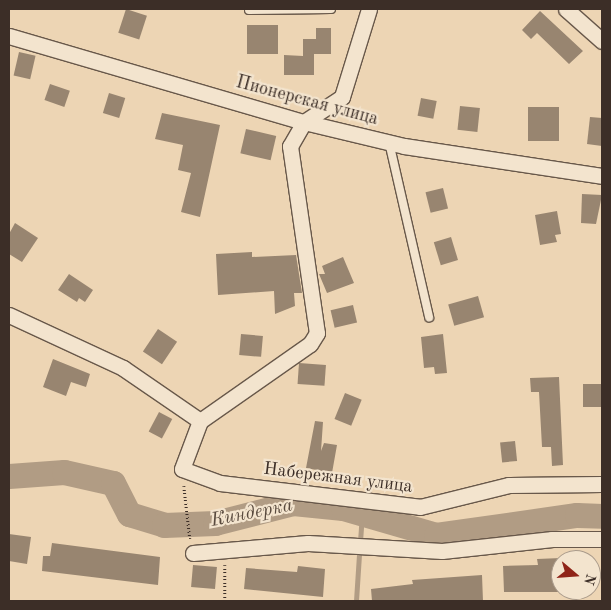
<!DOCTYPE html>
<meta charset="utf-8">
<style>
body{margin:0}
#map{position:relative;width:611px;height:610px;overflow:hidden;background:#edd5b4;font-family:"Old Standard TT",serif}
div>[style]{position:absolute}
.stream>*{height:4.5px;margin:-2.25px;padding:0 2.25px;transform-origin:2.25px;border-radius:2.25px;background:#b19c84}
.river>*{height:25px;margin:-12.5px;padding:0 12.5px;transform-origin:12.5px;border-radius:12.5px;background:#b19c84}
.building>*{inset:0;background:#988570;transform-origin:0 0}
.path>*{height:2.5px;margin-top:-1.25px;transform-origin:0;background:repeating-linear-gradient(90deg,#3c2e27 0 1px,transparent 0 3.5px)}
.roads{filter:drop-shadow(1px 0 #68584a) drop-shadow(-1px 0 #68584a) drop-shadow(0 1px #68584a) drop-shadow(0 -1px #68584a)}
.lane>*{height:8px;margin:-4px;padding:0 4px;transform-origin:4px;border-radius:4px;background:#f3e4ce}
.street>*{height:15px;margin:-7.5px;padding:0 7.5px;transform-origin:7.5px;border-radius:7.5px;background:#f3e4ce}
span{translate:-50% -50%;white-space:nowrap;text-align:center;line-height:1.15;-webkit-text-stroke:4.5px #f3e4ce;paint-order:stroke}
.street-label{font-size:18px;color:#3c2e27}
.water-label{font-size:19px;color:#594a3e;font-style:italic}
.frame{position:absolute;inset:0;border:10px solid #3c2e27;pointer-events:none}
.north{position:absolute;left:551px;top:550px;width:50px;height:50px;box-sizing:border-box;background:#f3e4ce;border:1px solid #aa9b8b;border-radius:50%;rotate:108deg;font-size:14px;font-weight:700;line-height:20px;text-align:center;color:#3c2e27}
.north::after{content:'';display:block;margin:auto;width:18px;height:22px;background:#8f2418;clip-path:polygon(50% 0,100% 100%,50% 72%,0 100%)}
</style>
<div id="map">
<div class="stream">
<div style="left:360px;top:542px;width:28px;rotate:-86deg"></div>
<div style="left:356px;top:601px;width:47px;rotate:-86.3deg"></div>
</div>
<div class="river">
<div style="left:9px;top:476px;width:55px;rotate:-4.2deg"></div>
<div style="left:64px;top:472px;width:50px;rotate:12.7deg"></div>
<div style="left:113px;top:483px;width:35px;rotate:63deg"></div>
<div style="left:129px;top:514px;width:37px;rotate:17deg"></div>
<div style="left:164px;top:525px;width:51px;rotate:-2.2deg"></div>
<div style="left:215px;top:523px;width:81px;rotate:-14.4deg"></div>
<div style="left:293px;top:503px;width:50px;rotate:5.7deg"></div>
<div style="left:343px;top:508px;width:97px;rotate:16.2deg"></div>
<div style="left:436px;top:535px;width:142px;rotate:-8.1deg"></div>
<div style="left:577px;top:515px;width:25px;rotate:2deg"></div>
</div>
<div class="building">
<div style="left:126px;top:9px;width:22px;height:25px;rotate:18deg"></div>
<div style="clip-path:polygon(540px 11px,583px 51px,569px 64px,537px 33px,531px 39px,522px 30px)"></div>
<div style="left:247px;top:25px;width:31px;height:29px"></div>
<div style="clip-path:polygon(316px 28px,331px 28px,331px 54px,314px 54px,314px 75px,284px 75px,284px 55px,303px 56px,303px 39px,316px 39px)"></div>
<div style="left:19px;top:52px;width:17px;height:24px;rotate:13deg"></div>
<div style="left:50px;top:84px;width:21px;height:17px;rotate:19deg"></div>
<div style="left:109px;top:93px;width:17px;height:21px;rotate:17deg"></div>
<div style="left:421px;top:98px;width:16px;height:18px;rotate:11deg"></div>
<div style="left:460px;top:106px;width:20px;height:24px;rotate:6deg"></div>
<div style="left:528px;top:107px;width:31px;height:34px"></div>
<div style="clip-path:polygon(162px 113px,220px 125px,200px 217px,181px 212px,191px 173px,178px 170px,183px 145px,155px 139px)"></div>
<div style="clip-path:polygon(590px 117px,602px 118px,602px 146px,587px 144px)"></div>
<div style="left:246px;top:129px;width:31px;height:25px;rotate:13deg"></div>
<div style="left:443px;top:188px;width:21px;height:18px;rotate:76deg"></div>
<div style="clip-path:polygon(582px 194px,602px 195px,596px 224px,581px 223px)"></div>
<div style="clip-path:polygon(557px 211px,561px 234px,555px 235px,557px 242px,540px 245px,535px 215px)"></div>
<div style="clip-path:polygon(15px 223px,38px 238px,22px 262px,9px 254px,9px 234px)"></div>
<div style="left:451px;top:237px;width:24px;height:18px;rotate:73deg"></div>
<div style="clip-path:polygon(252px 252px,252px 257px,296px 255px,302px 293px,294px 293px,295px 306px,275px 314px,274px 291px,218px 295px,216px 254px)"></div>
<div style="clip-path:polygon(343px 257px,354px 283px,327px 293px,319px 274px,325px 274px,322px 266px)"></div>
<div style="clip-path:polygon(69px 274px,93px 290px,85px 302px,79px 298px,77px 302px,58px 290px)"></div>
<div style="left:478px;top:296px;width:22px;height:31px;rotate:74deg"></div>
<div style="left:353px;top:305px;width:18px;height:23px;rotate:77deg"></div>
<div style="left:158px;top:329px;width:23px;height:27px;rotate:34deg"></div>
<div style="left:241px;top:334px;width:22px;height:21px;rotate:5deg"></div>
<div style="clip-path:polygon(443px 334px,447px 373px,435px 374px,434px 367px,424px 368px,421px 337px)"></div>
<div style="clip-path:polygon(53px 359px,90px 374px,86px 387px,71px 382px,66px 396px,43px 387px)"></div>
<div style="left:299px;top:363px;width:27px;height:21px;rotate:4deg"></div>
<div style="clip-path:polygon(559px 377px,563px 465px,552px 466px,551px 447px,542px 447px,539px 392px,531px 392px,530px 378px)"></div>
<div style="left:602px;top:384px;width:23px;height:19px;rotate:90deg"></div>
<div style="left:345px;top:393px;width:18px;height:28px;rotate:22deg"></div>
<div style="left:159px;top:412px;width:15px;height:22px;rotate:28deg"></div>
<div style="clip-path:polygon(315px 421px,323px 422px,321px 451px,324px 443px,337px 445px,332px 473px,306px 468px)"></div>
<div style="left:515px;top:441px;width:20px;height:15px;rotate:84deg"></div>
<div style="clip-path:polygon(9px 534px,31px 537px,27px 564px,9px 561px)"></div>
<div style="clip-path:polygon(52px 543px,160px 557px,158px 585px,42px 571px,43px 556px,50px 556px)"></div>
<div style="clip-path:polygon(561px 558px,561px 592px,504px 592px,503px 566px,538px 565px,537px 559px)"></div>
<div style="left:193px;top:565px;width:24px;height:22px;rotate:5deg"></div>
<div style="clip-path:polygon(298px 566px,325px 569px,323px 597px,244px 589px,246px 568px,297px 572px)"></div>
<div style="clip-path:polygon(482px 575px,483px 601px,372px 601px,371px 589px,413px 584px,412px 580px)"></div>
</div>
<div class="path">
<div style="left:184px;top:486px;width:53px;rotate:83.5deg"></div>
<div style="left:225px;top:565px;width:36px;rotate:90deg"></div>
</div>
<div class="roads">
<div class="lane">
<div style="left:249px;top:10px;width:82px;rotate:-0.7deg"></div>
<div style="left:389px;top:142px;width:180px;rotate:77.1deg"></div>
</div>
<div class="street">
<div style="left:369px;top:9px;width:92px;rotate:107.1deg"></div>
<div style="left:342px;top:97px;width:45px;rotate:146.7deg"></div>
<div style="left:304px;top:122px;width:28px;rotate:120deg"></div>
<div style="left:290px;top:146px;width:189px;rotate:81.8deg"></div>
<div style="left:317px;top:333px;width:13px;rotate:122deg"></div>
<div style="left:310px;top:344px;width:134px;rotate:145deg"></div>
<div style="left:200px;top:421px;width:51px;rotate:110.6deg"></div>
<div style="left:182px;top:469px;width:40px;rotate:20.2deg"></div>
<div style="left:220px;top:483px;width:201px;rotate:6.8deg"></div>
<div style="left:420px;top:507px;width:92px;rotate:-13.9deg"></div>
<div style="left:509px;top:485px;width:93px;rotate:-0.6deg"></div>
<div style="left:566px;top:9px;width:48px;rotate:41.6deg"></div>
<div style="left:9px;top:36px;width:307px;rotate:16.3deg"></div>
<div style="left:304px;top:122px;width:103px;rotate:13.5deg"></div>
<div style="left:404px;top:146px;width:200px;rotate:8.6deg"></div>
<div style="left:9px;top:315px;width:126px;rotate:24.9deg"></div>
<div style="left:123px;top:368px;width:93px;rotate:34.5deg"></div>
<div style="left:193px;top:553px;width:115px;rotate:-5deg"></div>
<div style="left:308px;top:543px;width:134px;rotate:3.4deg"></div>
<div style="left:442px;top:551px;width:111px;rotate:-6.2deg"></div>
<div style="left:552px;top:539px;width:50px"></div>
</div>
</div>
<div class="street-label">
<span style="left:307px;top:101px;rotate:15deg">Пионерская улица</span>
<span style="left:338px;top:478px;rotate:7deg">Набережная улица</span>
</div>
<div class="water-label">
<span style="left:252px;top:514px;rotate:-11deg">Киндерка</span>
</div>
<div class="frame"></div>
<div class="north">N</div>
</div>
